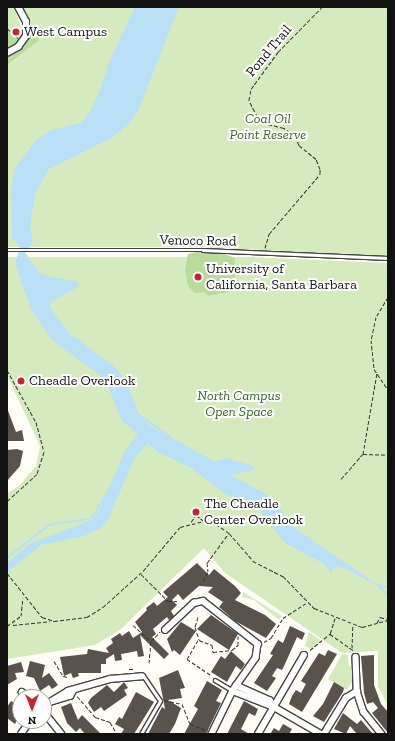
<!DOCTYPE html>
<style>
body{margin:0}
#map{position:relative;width:395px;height:741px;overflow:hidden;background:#fffdf5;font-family:"Zilla Slab",serif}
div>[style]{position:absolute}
.green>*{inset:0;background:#d5ebbd}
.forest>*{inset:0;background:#b9dc9c}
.water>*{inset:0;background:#b9e0f7}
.stream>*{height:1.5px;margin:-0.75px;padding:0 0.75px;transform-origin:0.75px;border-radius:0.75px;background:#b9e0f7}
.building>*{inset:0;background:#5a524d}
.path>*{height:1px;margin-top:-0.5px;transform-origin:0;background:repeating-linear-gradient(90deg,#333 0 4px,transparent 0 6px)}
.roads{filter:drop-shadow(1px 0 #444) drop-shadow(-1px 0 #444) drop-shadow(0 1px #444) drop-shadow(0 -1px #444)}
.service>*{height:2.5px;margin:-1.25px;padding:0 1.25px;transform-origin:1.25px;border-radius:1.25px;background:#fff}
.minor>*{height:5.5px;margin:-2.75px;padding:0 2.75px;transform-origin:2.75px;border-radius:2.75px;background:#fff}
.dots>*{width:11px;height:11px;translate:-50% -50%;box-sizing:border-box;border:2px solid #fff;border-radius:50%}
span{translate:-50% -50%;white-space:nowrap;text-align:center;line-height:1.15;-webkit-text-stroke:4px #fff;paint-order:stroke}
.poi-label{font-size:14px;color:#111}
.left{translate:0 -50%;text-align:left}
.street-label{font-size:14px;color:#111}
.park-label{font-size:14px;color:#2f6b1f;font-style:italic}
.frame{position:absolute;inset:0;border:8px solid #111;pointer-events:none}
.north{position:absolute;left:12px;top:689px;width:40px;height:40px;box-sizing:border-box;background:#fff;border:1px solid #a0a0a0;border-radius:50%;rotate:180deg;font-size:11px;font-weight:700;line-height:16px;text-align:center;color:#111}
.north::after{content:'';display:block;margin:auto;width:14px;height:18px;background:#c4262e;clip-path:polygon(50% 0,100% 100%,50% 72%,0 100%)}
</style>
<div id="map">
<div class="green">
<div style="clip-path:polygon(7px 7px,14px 7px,22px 30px,7px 51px)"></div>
<div style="clip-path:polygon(22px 7px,388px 7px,388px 256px,200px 247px,31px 247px,25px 253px,29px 257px,250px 257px,388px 263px,388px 706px,378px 686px,378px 651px,342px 653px,225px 573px,204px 548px,121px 629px,95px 645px,7px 659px,7px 493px,19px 486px,36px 466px,40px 446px,7px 375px,7px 257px,19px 257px,20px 247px,7px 247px,7px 63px,31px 43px,31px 27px)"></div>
<div style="clip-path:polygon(243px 592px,282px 616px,279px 620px,254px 600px,242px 597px)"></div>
<div style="clip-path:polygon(309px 632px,322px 641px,311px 649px,305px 646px)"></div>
<div style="clip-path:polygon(342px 654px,348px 655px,349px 666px,354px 666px,354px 678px,347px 690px,328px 679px)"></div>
</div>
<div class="forest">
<div style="clip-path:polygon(14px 28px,21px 32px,29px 29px,37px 31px,39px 40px,7px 65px,7px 30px,13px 32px)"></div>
<div style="clip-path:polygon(197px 252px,222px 253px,235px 258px,235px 278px,229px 292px,208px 296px,204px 292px,195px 293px,188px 286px,185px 270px,188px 254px)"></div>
</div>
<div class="water">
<div style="clip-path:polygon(135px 7px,179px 7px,139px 109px,129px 124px,111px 138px,49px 169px,36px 192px,30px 225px,33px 242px,25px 253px,42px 275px,78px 282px,78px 287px,49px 303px,52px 311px,72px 336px,115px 367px,128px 384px,139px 415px,150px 426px,214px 461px,226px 458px,253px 466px,255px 469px,251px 471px,230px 475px,266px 494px,280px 508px,290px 525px,378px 585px,338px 566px,333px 568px,332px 574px,324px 564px,285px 543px,256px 506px,225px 494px,191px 468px,158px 452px,148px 443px,134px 459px,108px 520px,100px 529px,84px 536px,41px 545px,7px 572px,7px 563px,31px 543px,92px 520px,99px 511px,124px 453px,138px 434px,122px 421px,105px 379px,52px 340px,31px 310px,15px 263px,20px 247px,12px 238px,11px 189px,14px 170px,35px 141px,51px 130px,80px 123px,88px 115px,101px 88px,109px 62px)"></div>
</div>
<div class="stream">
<div style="left:75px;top:338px;width:12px;rotate:35deg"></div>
<div style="left:139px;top:414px;width:42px;rotate:36.3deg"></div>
<div style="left:125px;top:453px;width:21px;rotate:-53deg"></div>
<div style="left:7px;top:558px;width:53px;rotate:-38.2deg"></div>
<div style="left:49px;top:525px;width:44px;rotate:-9.2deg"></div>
<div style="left:92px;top:518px;width:27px;rotate:-59deg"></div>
<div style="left:376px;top:584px;width:13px;rotate:18deg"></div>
<div style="left:378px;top:585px;width:14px;rotate:45deg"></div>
</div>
<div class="building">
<div style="clip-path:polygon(7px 408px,16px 432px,22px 430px,24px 441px,7px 441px)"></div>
<div style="clip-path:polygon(17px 449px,23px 451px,20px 466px,7px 481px,7px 450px)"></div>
<div style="clip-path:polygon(197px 563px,209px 575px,214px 569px,235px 586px,241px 593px,235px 600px,265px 615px,276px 624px,266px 638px,235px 621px,219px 607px,223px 602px,208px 592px,213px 587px,199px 586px,183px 600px,178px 594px,172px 600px,177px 605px,171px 611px,174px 616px,169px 620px,167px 617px,153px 629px,156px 634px,152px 637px,169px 654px,164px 659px,140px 635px,144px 656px,138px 657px,137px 651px,127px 653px,121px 654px,122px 660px,115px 661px,114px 654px,106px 659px,106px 664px,101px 664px,101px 673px,78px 673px,79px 676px,73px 678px,71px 673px,64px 676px,60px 657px,87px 654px,88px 649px,109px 653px,106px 648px,113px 643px,111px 639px,120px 633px,122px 636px,129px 631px,133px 638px,142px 632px,135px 622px,147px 610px,146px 608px,154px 602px,157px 606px,168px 597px,163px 592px)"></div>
<div style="clip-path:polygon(211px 615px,238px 634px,229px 650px,197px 629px)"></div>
<div style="clip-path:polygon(181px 622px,196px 631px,180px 655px,174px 650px,172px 652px,167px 639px)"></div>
<div style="clip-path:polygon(290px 626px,305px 633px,302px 640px,297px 637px,285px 664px,282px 670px,277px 668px,272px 676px,276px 678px,267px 691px,254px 683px,273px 655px,270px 654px,278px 640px,283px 643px)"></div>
<div style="clip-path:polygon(328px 650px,337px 654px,302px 712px,289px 704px,292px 696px,296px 690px,301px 693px,306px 684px,301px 681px,319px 653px,325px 656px)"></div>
<div style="clip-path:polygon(231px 651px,245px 664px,241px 670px,236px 666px,227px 682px,211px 672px,221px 656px,225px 659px)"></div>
<div style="clip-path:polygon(374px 655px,374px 685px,381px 704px,388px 712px,388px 733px,372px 713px,378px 708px,373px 702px,367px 704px,364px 693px,361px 656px)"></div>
<div style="clip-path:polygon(30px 661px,45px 665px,42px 678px,49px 673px,58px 685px,52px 689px,49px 685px,40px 691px,34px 678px,26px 676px)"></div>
<div style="clip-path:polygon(21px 662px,24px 672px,15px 673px,17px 679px,7px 685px,7px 666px)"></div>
<div style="clip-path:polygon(178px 670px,185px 688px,180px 689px,182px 698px,168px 700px,181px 708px,175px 724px,169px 734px,148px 734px,162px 707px,165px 709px,159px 678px)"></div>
<div style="clip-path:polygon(207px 681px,222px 690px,216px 701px,221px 703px,206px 734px,184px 734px,198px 709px,194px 706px)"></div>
<div style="clip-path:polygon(124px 682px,128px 688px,124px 690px,127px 695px,104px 711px,101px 707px,94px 712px,88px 703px,91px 698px,107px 685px,114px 692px)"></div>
<div style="clip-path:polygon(334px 682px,344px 688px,343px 692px,324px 722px,313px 716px,323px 704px)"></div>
<div style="clip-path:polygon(136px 692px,154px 702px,134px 734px,121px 734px,124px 729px,115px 724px,119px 717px,122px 719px)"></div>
<div style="clip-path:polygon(11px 701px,17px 705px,14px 710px,20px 714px,15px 724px,7px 718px,7px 707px)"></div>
<div style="clip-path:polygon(244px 701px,258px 709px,255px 716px,249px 713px,241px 729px,249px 734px,227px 734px)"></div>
<div style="clip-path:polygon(71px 703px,78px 720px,82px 715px,101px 734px,85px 734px,80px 728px,76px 732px,67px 723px,61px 707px)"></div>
<div style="clip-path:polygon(343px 713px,357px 724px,361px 720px,373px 734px,357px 734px,350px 726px,346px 734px,334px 729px)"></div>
<div style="clip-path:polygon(283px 724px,292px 729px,289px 734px,270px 734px,274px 728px,279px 731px)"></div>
</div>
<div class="path">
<div style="left:7px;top:28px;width:15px;rotate:42deg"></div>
<div style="left:265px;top:248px;width:15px;rotate:-74deg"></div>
<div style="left:269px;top:234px;width:79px;rotate:-49.6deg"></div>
<div style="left:320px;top:174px;width:5px;rotate:-90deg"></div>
<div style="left:320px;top:169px;width:11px;rotate:-112deg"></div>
<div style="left:316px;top:159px;width:22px;rotate:-141deg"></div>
<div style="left:299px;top:145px;width:10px;rotate:-114deg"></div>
<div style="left:295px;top:136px;width:14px;rotate:-144deg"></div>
<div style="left:284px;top:128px;width:25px;rotate:-166deg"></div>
<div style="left:260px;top:122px;width:25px;rotate:-117deg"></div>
<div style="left:249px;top:100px;width:11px;rotate:-80deg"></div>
<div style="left:251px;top:89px;width:46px;rotate:-53.9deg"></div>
<div style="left:278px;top:52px;width:63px;rotate:-45.6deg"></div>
<div style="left:388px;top:297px;width:23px;rotate:121deg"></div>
<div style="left:376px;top:317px;width:24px;rotate:102deg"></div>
<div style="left:371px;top:340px;width:29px;rotate:84deg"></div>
<div style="left:374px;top:369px;width:25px;rotate:56deg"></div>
<div style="left:7px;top:370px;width:60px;rotate:60.9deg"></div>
<div style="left:36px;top:422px;width:31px;rotate:75deg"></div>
<div style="left:44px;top:452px;width:23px;rotate:108deg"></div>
<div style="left:37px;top:474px;width:40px;rotate:138deg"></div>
<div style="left:363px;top:454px;width:25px;rotate:2deg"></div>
<div style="left:341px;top:479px;width:33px;rotate:-49deg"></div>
<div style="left:363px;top:454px;width:82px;rotate:-80.2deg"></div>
<div style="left:191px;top:522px;width:9px;rotate:-54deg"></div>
<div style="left:196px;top:515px;width:10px;rotate:37deg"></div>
<div style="left:7px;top:573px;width:56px;rotate:51.5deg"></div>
<div style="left:42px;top:617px;width:13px;rotate:18deg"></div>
<div style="left:54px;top:621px;width:33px;rotate:-7deg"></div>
<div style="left:87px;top:617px;width:19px;rotate:-32deg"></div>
<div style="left:103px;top:607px;width:54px;rotate:-42deg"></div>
<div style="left:143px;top:571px;width:57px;rotate:-49.9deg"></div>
<div style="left:180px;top:527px;width:25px;rotate:-14deg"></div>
<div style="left:204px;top:521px;width:12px;rotate:14deg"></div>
<div style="left:216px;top:524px;width:16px;rotate:35deg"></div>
<div style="left:229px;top:533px;width:37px;rotate:49deg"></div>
<div style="left:253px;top:561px;width:34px;rotate:27deg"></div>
<div style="left:283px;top:576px;width:45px;rotate:45.9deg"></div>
<div style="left:314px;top:608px;width:52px;rotate:21.6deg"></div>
<div style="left:362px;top:627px;width:27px;rotate:-15deg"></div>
<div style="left:141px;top:574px;width:38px;rotate:45deg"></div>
<div style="left:168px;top:601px;width:9px"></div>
<div style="left:203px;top:581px;width:10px;rotate:-61deg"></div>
<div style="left:208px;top:572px;width:9px;rotate:-96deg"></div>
<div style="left:207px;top:563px;width:36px;rotate:-54deg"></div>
<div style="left:198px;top:617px;width:10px;rotate:107deg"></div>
<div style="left:195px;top:627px;width:13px;rotate:72deg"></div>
<div style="left:335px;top:618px;width:17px;rotate:107deg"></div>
<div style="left:330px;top:634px;width:29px;rotate:35deg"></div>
<div style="left:377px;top:623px;width:7px;rotate:-63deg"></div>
<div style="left:380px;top:617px;width:7px;rotate:16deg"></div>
<div style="left:13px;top:625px;width:37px;rotate:-6deg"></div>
<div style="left:133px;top:625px;width:24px;rotate:42deg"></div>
<div style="left:151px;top:641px;width:13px;rotate:-45deg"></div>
<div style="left:7px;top:626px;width:17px;rotate:-36deg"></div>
<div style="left:21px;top:616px;width:18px;rotate:-84deg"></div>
<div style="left:198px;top:640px;width:22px;rotate:120deg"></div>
<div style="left:187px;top:659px;width:30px;rotate:34deg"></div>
<div style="left:199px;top:640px;width:14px;rotate:21deg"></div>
<div style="left:212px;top:645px;width:7px;rotate:82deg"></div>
<div style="left:213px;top:652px;width:19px;rotate:-6deg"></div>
<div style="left:232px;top:650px;width:8px;rotate:-40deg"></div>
<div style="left:238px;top:645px;width:9px;rotate:-90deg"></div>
<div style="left:264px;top:642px;width:8px;rotate:-30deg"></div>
<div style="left:271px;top:638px;width:23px;rotate:-59deg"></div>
<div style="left:283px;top:618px;width:27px;rotate:-33deg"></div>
<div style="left:352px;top:648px;width:23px;rotate:-88deg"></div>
<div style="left:310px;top:650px;width:26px;rotate:-39deg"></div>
<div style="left:54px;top:661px;width:17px;rotate:59deg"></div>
<div style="left:63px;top:676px;width:5px;rotate:11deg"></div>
<div style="left:149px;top:663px;width:21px;rotate:-85deg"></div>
<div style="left:129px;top:669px;width:4px"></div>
<div style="left:77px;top:696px;width:28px;rotate:49deg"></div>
<div style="left:95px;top:717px;width:16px;rotate:18deg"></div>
<div style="left:110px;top:722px;width:14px;rotate:60deg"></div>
<div style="left:164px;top:700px;width:18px;rotate:13deg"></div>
<div style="left:182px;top:704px;width:22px;rotate:68deg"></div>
<div style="left:190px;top:724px;width:19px;rotate:21deg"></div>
</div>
<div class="roads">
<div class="service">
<div style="left:7px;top:250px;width:196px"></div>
<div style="left:203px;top:250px;width:185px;rotate:2.5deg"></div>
<div style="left:215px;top:680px;width:21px;rotate:31deg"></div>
<div style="left:141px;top:734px;width:38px;rotate:-60deg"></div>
<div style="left:160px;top:701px;width:30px;rotate:-124deg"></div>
</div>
<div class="minor">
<div style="left:7px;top:53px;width:13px;rotate:-29deg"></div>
<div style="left:18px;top:47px;width:14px;rotate:-54deg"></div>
<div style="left:26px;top:36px;width:14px;rotate:-90deg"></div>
<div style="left:26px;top:22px;width:17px;rotate:-118deg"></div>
<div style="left:165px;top:630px;width:40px;rotate:-43deg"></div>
<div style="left:194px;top:603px;width:9px;rotate:-13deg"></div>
<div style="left:203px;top:601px;width:70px;rotate:38deg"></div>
<div style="left:258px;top:644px;width:14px;rotate:98deg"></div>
<div style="left:256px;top:658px;width:40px;rotate:124.9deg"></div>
<div style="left:233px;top:691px;width:48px;rotate:116deg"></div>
<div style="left:356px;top:657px;width:34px;rotate:88deg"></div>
<div style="left:357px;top:691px;width:22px;rotate:72deg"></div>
<div style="left:364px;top:712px;width:28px;rotate:51deg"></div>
<div style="left:233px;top:691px;width:44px;rotate:21.3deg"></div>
<div style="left:274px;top:707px;width:7px;rotate:-124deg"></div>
<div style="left:270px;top:701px;width:37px;rotate:-156deg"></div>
<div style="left:22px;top:692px;width:9px;rotate:36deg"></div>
<div style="left:50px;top:702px;width:21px;rotate:-31deg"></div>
<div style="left:68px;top:691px;width:44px;rotate:-15.9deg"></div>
<div style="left:110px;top:679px;width:32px;rotate:-5deg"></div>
<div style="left:50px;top:702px;width:21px;rotate:-17deg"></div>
<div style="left:70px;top:696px;width:6px;rotate:-59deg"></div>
<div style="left:274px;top:707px;width:54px;rotate:29.9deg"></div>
<div style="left:44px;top:712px;width:28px;rotate:51deg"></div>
<div style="left:21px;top:734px;width:16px;rotate:-55deg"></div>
<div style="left:258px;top:734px;width:91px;rotate:-59.8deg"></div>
<div style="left:324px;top:734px;width:42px;rotate:-58.6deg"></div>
<div style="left:346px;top:698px;width:13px;rotate:-32deg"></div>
</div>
</div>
<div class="dots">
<div style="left:16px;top:32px;background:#c4262e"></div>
<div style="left:198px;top:277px;background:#c4262e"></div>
<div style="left:21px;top:381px;background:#c4262e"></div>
<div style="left:196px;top:512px;background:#c4262e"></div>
</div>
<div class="poi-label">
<span class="left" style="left:24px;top:32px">West Campus</span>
<span class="left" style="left:206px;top:277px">University of<br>California, Santa Barbara</span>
<span class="left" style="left:29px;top:381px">Cheadle Overlook</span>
<span class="left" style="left:204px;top:512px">The Cheadle<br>Center Overlook</span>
</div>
<div class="street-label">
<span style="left:269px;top:51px;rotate:-50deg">Pond Trail</span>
<span style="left:198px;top:241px;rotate:1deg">Venoco Road</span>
</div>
<div class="park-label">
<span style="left:268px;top:127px">Coal Oil<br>Point Reserve</span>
<span style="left:239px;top:404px">North Campus<br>Open Space</span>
</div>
<div class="frame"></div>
<div class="north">N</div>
</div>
